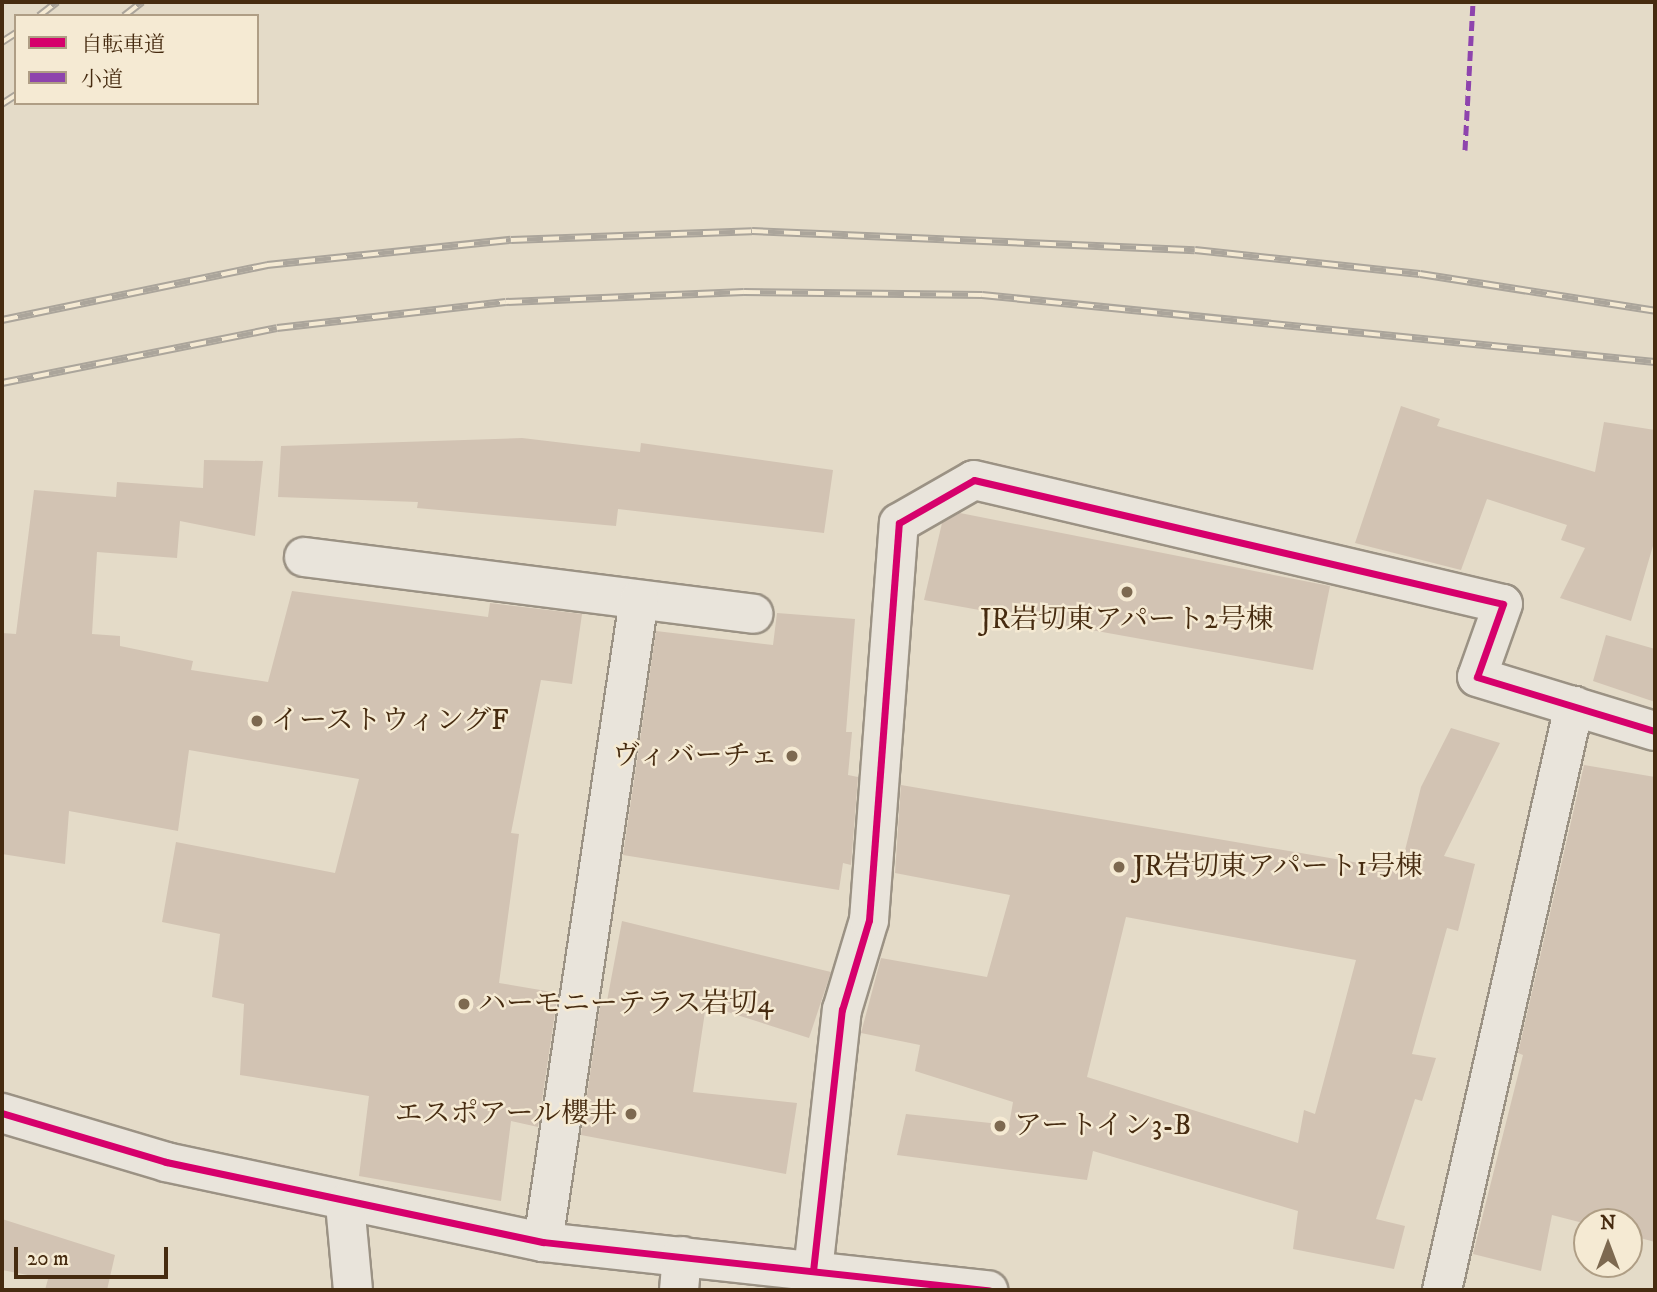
<!DOCTYPE html>
<meta charset="utf-8">
<style>
body{margin:0}
#map{position:relative;width:1657px;height:1292px;overflow:hidden;background:#e4dbc8;font-family:"IM FELL DW Pica","Noto Serif JP",serif}
div>[style]{position:absolute}
.building>*{inset:0;background:#d2c3b3}
.roads{filter:drop-shadow(2px 0 #9b9284) drop-shadow(-2px 0 #9b9284) drop-shadow(0 2px #9b9284) drop-shadow(0 -2px #9b9284)}
.minor>*{height:38px;margin:-19px;padding:0 19px;transform-origin:19px;border-radius:19px;background:#e9e4db}
.rail>*{height:8px;margin-top:-4px;transform-origin:0;background:repeating-linear-gradient(90deg,#f5ead3 0 16px,#aba59b 0 32px);box-sizing:border-box;border-block:2px solid #aba59b}
.quiet>*{height:5px;margin-top:-2.5px;transform-origin:0;background:repeating-linear-gradient(90deg,#8e44ad 0 10px,transparent 0 15px)}
.cycleway>*{height:7px;margin:-3.5px;padding:0 3.5px;transform-origin:3.5px;border-radius:3.5px;background:#d6006c}
.dots>*{width:19px;height:19px;translate:-50% -50%;box-sizing:border-box;border:4px solid #f5ead3;border-radius:50%}
span{translate:-50% -50%;white-space:nowrap;text-align:center;line-height:1.15;-webkit-text-stroke:5px #f5ead3;paint-order:stroke}
.poi-label{font-size:28px;color:#462b10}
.left{translate:0 -50%;text-align:left}
.right{translate:-100% -50%;text-align:right}
.frame{position:absolute;inset:0;border:4px solid #462b10;pointer-events:none}
.legend{position:absolute;left:14px;top:14px;width:245px;height:91px;box-sizing:border-box;background:#f5ead3;border:2px solid #af9e85;margin:0;padding:9px 12px;list-style:none;font-size:21px;color:#462b10}
.legend li{display:flex;align-items:center;gap:14px;height:35px}
.legend b{width:35px;border:2px solid #af9e85}
.north{position:absolute;left:1573px;top:1208px;width:70px;height:70px;box-sizing:border-box;background:#f5ead3;border:2px solid #af9e85;border-radius:50%;rotate:0deg;font-size:19px;font-weight:700;line-height:28px;text-align:center;color:#462b10}
.north::after{content:'';display:block;margin:auto;width:24px;height:32px;background:#7d6950;clip-path:polygon(50% 0,100% 100%,50% 72%,0 100%)}
.scale{position:absolute;left:14px;top:1247px;width:154px;height:32px;box-sizing:border-box;border:4px solid #462b10;border-top:0;padding-left:9px;font-size:21px;line-height:24px;white-space:nowrap;color:#462b10;-webkit-text-stroke:5px #f5ead3;paint-order:stroke}
</style>
<div id="map">
<div class="building">
<div style="clip-path:polygon(1401px 406px,1440px 419px,1437px 426px,1595px 472px,1604px 422px,1655px 430px,1655px 539px,1631px 621px,1560px 598px,1585px 548px,1561px 540px,1567px 525px,1487px 499px,1461px 570px,1355px 543px)"></div>
<div style="clip-path:polygon(522px 438px,640px 452px,641px 443px,833px 470px,824px 533px,618px 509px,616px 526px,417px 508px,418px 502px,278px 497px,281px 446px)"></div>
<div style="clip-path:polygon(204px 460px,263px 461px,255px 536px,180px 521px,177px 558px,97px 552px,92px 634px,120px 636px,120px 646px,193px 661px,191px 670px,268px 682px,292px 591px,488px 617px,490px 603px,582px 614px,572px 684px,541px 680px,511px 833px,519px 834px,499px 983px,558px 993px,538px 1127px,511px 1121px,501px 1201px,359px 1176px,369px 1096px,240px 1075px,244px 1004px,212px 997px,220px 934px,162px 922px,176px 842px,335px 873px,359px 779px,189px 750px,178px 831px,69px 811px,65px 864px,2px 854px,2px 633px,16px 634px,34px 490px,116px 497px,117px 482px,203px 488px)"></div>
<div style="clip-path:polygon(960px 513px,1330px 586px,1313px 670px,924px 600px,942px 523px)"></div>
<div style="clip-path:polygon(777px 613px,855px 619px,846px 732px,852px 732px,848px 775px,858px 777px,851px 865px,843px 863px,839px 890px,623px 855px,656px 631px,773px 645px)"></div>
<div style="clip-path:polygon(1606px 635px,1655px 649px,1655px 702px,1593px 681px)"></div>
<div style="clip-path:polygon(evenodd,1451px 728px,1500px 743px,1444px 856px,1475px 864px,1458px 931px,1447px 928px,1412px 1054px,1436px 1058px,1422px 1101px,1415px 1099px,1376px 1219px,1405px 1226px,1394px 1269px,1293px 1249px,1298px 1211px,1093px 1151px,1087px 1180px,897px 1155px,906px 1114px,1009px 1125px,1013px 1102px,915px 1071px,920px 1045px,861px 1033px,881px 958px,987px 977px,1010px 895px,895px 873px,901px 785px,1400px 870px,1421px 787px,1451px 728px,1126px 917px,1356px 960px,1315px 1114px,1304px 1110px,1298px 1143px,1087px 1077px,1126px 917px)"></div>
<div style="clip-path:polygon(1584px 765px,1655px 777px,1655px 1242px,1629px 1235px,1629px 1222px,1587px 1224px,1552px 1215px,1541px 1271px,1473px 1254px,1523px 1055px,1518px 1053px)"></div>
<div style="clip-path:polygon(622px 921px,831px 972px,809px 1038px,706px 1005px,693px 1092px,797px 1103px,786px 1174px,581px 1135px,601px 1000px,607px 1001px)"></div>
<div style="clip-path:polygon(2px 1219px,115px 1255px,107px 1290px,45px 1290px,48px 1279px,2px 1270px)"></div>
</div>
<div class="roads">
<div class="minor">
<div style="left:304px;top:557px;width:453px;rotate:7.2deg"></div>
<div style="left:2px;top:1113px;width:171px;rotate:16.6deg"></div>
<div style="left:166px;top:1162px;width:385px;rotate:12deg"></div>
<div style="left:543px;top:1242px;width:448px;rotate:6.2deg"></div>
<div style="left:345px;top:1204px;width:86px;rotate:84.7deg"></div>
<div style="left:543px;top:1242px;width:649px;rotate:-81.5deg"></div>
<div style="left:813px;top:1271px;width:263px;rotate:-83.7deg"></div>
<div style="left:842px;top:1010px;width:94px;rotate:-73.3deg"></div>
<div style="left:869px;top:920px;width:398px;rotate:-85.7deg"></div>
<div style="left:899px;top:523px;width:86px;rotate:-29.8deg"></div>
<div style="left:974px;top:480px;width:543px;rotate:13.19deg"></div>
<div style="left:1503px;top:604px;width:77px;rotate:109.6deg"></div>
<div style="left:1477px;top:677px;width:186px;rotate:16.9deg"></div>
<div style="left:679px;top:1290px;width:34px;rotate:-85deg"></div>
<div style="left:1442px;top:1290px;width:599px;rotate:-77.26deg"></div>
</div>
</div>
<div class="rail">
<div style="left:39px;top:16px;width:23px;rotate:-38deg"></div>
<div style="left:124px;top:16px;width:23px;rotate:-38deg"></div>
<div style="left:2px;top:42px;width:17px;rotate:-33deg"></div>
<div style="left:2px;top:104px;width:17px;rotate:-33deg"></div>
<div style="left:2px;top:320px;width:271px;rotate:-11.7deg"></div>
<div style="left:267px;top:265px;width:245px;rotate:-5.9deg"></div>
<div style="left:511px;top:240px;width:241px;rotate:-2.1deg"></div>
<div style="left:752px;top:231px;width:443px;rotate:2.5deg"></div>
<div style="left:1195px;top:250px;width:226px;rotate:6.1deg"></div>
<div style="left:1420px;top:274px;width:238px;rotate:8.9deg"></div>
<div style="left:2px;top:383px;width:280px;rotate:-11.3deg"></div>
<div style="left:277px;top:328px;width:230px;rotate:-6.5deg"></div>
<div style="left:506px;top:302px;width:238px;rotate:-2.4deg"></div>
<div style="left:744px;top:292px;width:238px;rotate:0.7deg"></div>
<div style="left:982px;top:295px;width:676px;rotate:5.69deg"></div>
</div>
<div class="quiet">
<div style="left:1465px;top:150px;width:148px;rotate:-86.9deg"></div>
</div>
<div class="cycleway">
<div style="left:2px;top:1113px;width:171px;rotate:16.6deg"></div>
<div style="left:166px;top:1162px;width:385px;rotate:12deg"></div>
<div style="left:543px;top:1242px;width:448px;rotate:6.2deg"></div>
<div style="left:813px;top:1271px;width:263px;rotate:-83.7deg"></div>
<div style="left:842px;top:1010px;width:94px;rotate:-73.3deg"></div>
<div style="left:869px;top:920px;width:398px;rotate:-85.7deg"></div>
<div style="left:899px;top:523px;width:86px;rotate:-29.8deg"></div>
<div style="left:974px;top:480px;width:543px;rotate:13.19deg"></div>
<div style="left:1503px;top:604px;width:77px;rotate:109.6deg"></div>
<div style="left:1477px;top:677px;width:186px;rotate:16.9deg"></div>
</div>
<div class="dots">
<div style="left:1127px;top:592px;background:#7d6950"></div>
<div style="left:257px;top:721px;background:#7d6950"></div>
<div style="left:792px;top:756px;background:#7d6950"></div>
<div style="left:1119px;top:867px;background:#7d6950"></div>
<div style="left:464px;top:1004px;background:#7d6950"></div>
<div style="left:631px;top:1114px;background:#7d6950"></div>
<div style="left:1000px;top:1126px;background:#7d6950"></div>
</div>
<div class="poi-label">
<span style="left:1127px;top:620px">JR岩切東アパート2号棟</span>
<span class="left" style="left:271px;top:721px">イーストウィングF</span>
<span class="right" style="left:778px;top:756px">ヴィバーチェ</span>
<span class="left" style="left:1133px;top:867px">JR岩切東アパート1号棟</span>
<span class="left" style="left:478px;top:1004px">ハーモニーテラス岩切4</span>
<span class="right" style="left:617px;top:1114px">エスポアール櫻井</span>
<span class="left" style="left:1014px;top:1126px">アートイン3-B</span>
</div>
<div class="frame"></div>
<ul class="legend">
<li><b style="height:9px;background:#d6006c"></b>自転車道</li>
<li><b style="height:9px;background:#8e44ad"></b>小道</li>
</ul>
<div class="north">N</div>
<div class="scale">20 m</div>
</div>
